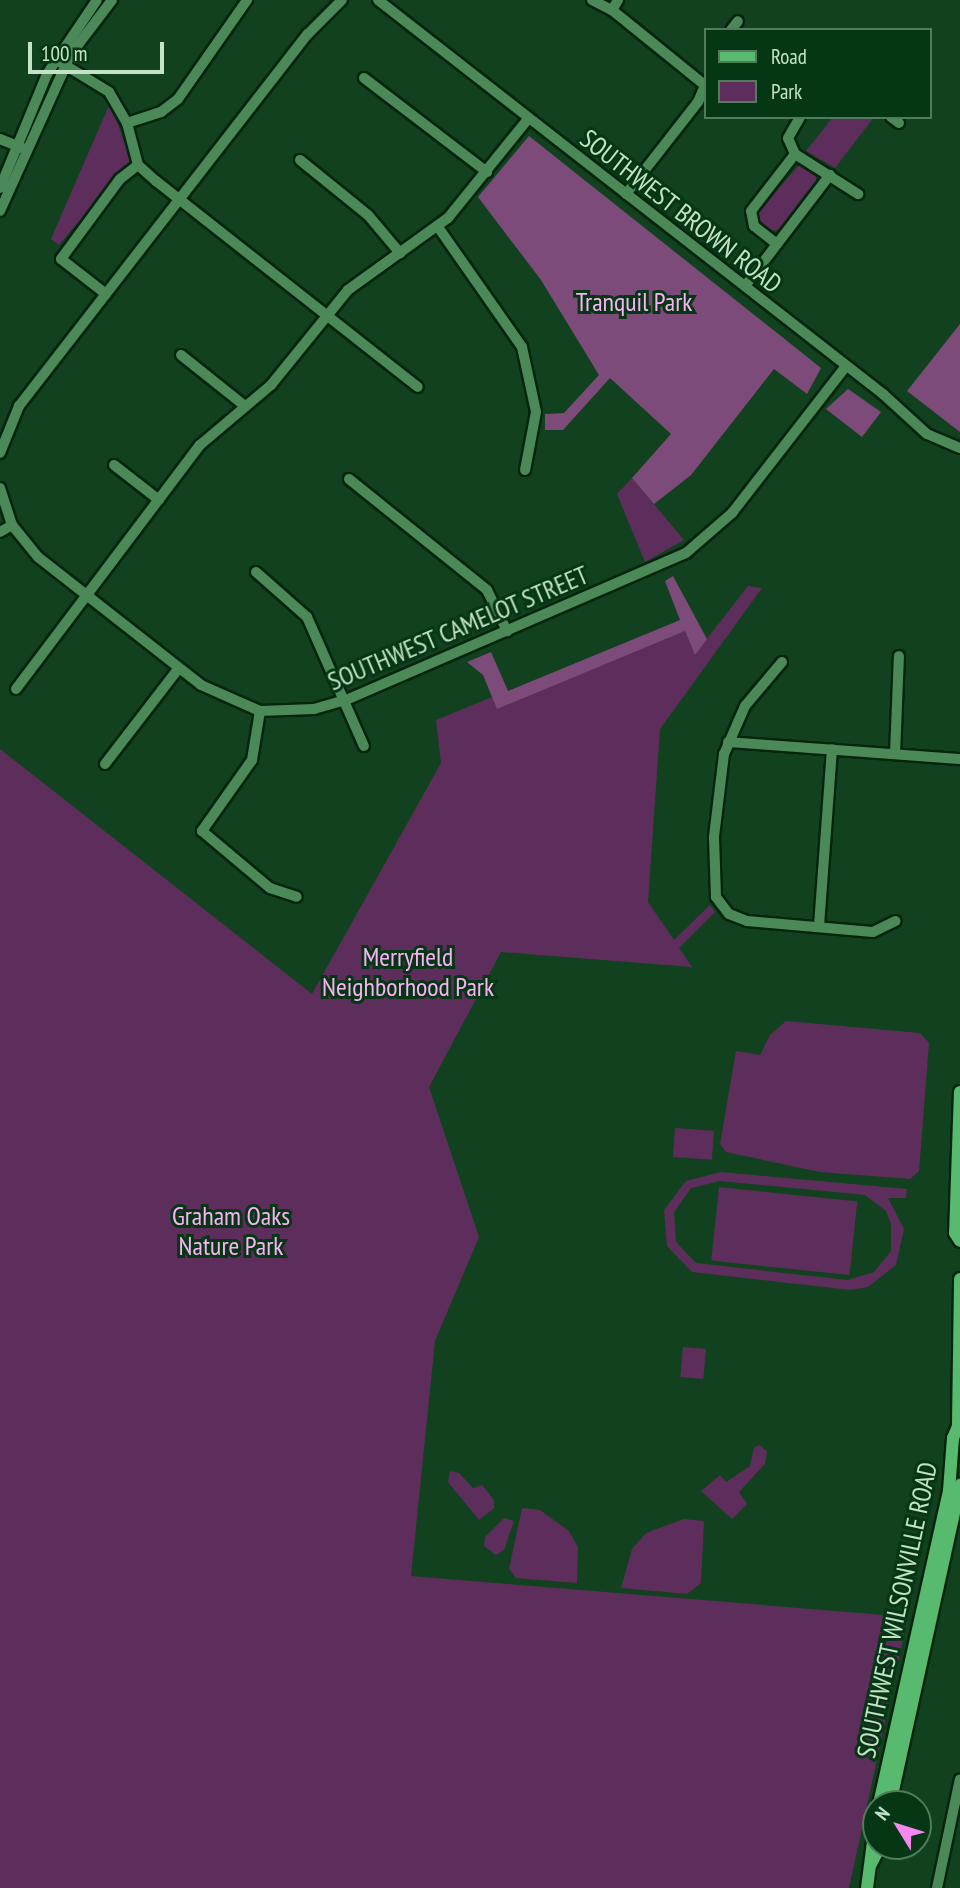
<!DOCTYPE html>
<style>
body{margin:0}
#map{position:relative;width:960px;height:1888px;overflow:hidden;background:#12411f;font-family:"PT Sans Narrow",sans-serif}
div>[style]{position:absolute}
.green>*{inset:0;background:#5d2e5b;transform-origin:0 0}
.forest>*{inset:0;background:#7d4b7a}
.roads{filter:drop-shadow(2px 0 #05250d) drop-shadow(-2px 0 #05250d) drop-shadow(0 2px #05250d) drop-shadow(0 -2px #05250d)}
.minor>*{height:10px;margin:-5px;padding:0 5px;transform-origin:5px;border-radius:5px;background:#4c8958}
.major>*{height:12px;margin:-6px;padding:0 6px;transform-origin:6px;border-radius:6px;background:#57ba6e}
span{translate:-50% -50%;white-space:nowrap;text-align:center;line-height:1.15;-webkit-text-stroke:6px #053715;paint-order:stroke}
.street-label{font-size:26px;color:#c3e2c7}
.park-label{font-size:26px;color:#fcb1f7}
.legend{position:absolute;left:704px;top:28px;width:228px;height:91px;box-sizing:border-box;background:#053715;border:2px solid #517b5c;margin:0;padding:9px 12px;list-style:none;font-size:21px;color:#c3e2c7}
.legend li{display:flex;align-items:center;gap:14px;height:35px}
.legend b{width:35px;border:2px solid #517b5c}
.north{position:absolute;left:862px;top:1790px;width:70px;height:70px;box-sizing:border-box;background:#053715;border:2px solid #517b5c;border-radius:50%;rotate:308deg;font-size:19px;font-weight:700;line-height:28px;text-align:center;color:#c3e2c7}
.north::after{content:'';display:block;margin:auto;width:24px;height:32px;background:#f589ef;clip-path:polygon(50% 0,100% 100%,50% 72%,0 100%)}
.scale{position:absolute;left:28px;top:42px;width:136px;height:32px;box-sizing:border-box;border:4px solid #c3e2c7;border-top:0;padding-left:9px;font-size:21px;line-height:24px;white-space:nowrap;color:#c3e2c7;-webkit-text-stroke:5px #053715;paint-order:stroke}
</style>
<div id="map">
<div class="green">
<div style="clip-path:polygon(110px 103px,131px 160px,59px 245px,51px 239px)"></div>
<div style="clip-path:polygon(833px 117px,874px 117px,835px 168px,806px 151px)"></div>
<div style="clip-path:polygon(801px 163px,816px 175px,816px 185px,782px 229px,771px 231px,758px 222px,757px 213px)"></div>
<div style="clip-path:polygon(632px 478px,684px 540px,645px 562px,617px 494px)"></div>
<div style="clip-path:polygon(748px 586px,762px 588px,660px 729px,648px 902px,674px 940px,710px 905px,715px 912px,679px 948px,692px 967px,501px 952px,429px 1087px,479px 1237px,435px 1341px,411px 1576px,908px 1617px,849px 1888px,0 1888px,0 749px,312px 994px,441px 763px,436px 720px,492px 697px,497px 708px,685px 631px,695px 654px)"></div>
<div style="clip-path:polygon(786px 1021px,920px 1033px,929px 1043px,919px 1171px,910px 1179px,820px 1172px,726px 1152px,720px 1144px,736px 1051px,760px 1055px,770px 1035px)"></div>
<div style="left:675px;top:1128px;width:39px;height:29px;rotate:4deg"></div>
<div style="clip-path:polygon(evenodd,721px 1172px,907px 1189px,906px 1198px,888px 1198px,904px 1229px,896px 1265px,868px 1287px,850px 1290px,692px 1272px,667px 1246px,664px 1210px,686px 1181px,721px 1172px,720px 1181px,865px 1195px,886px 1211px,891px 1224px,891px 1251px,874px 1272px,848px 1280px,696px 1263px,676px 1242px,674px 1212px,691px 1188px,720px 1181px)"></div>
<div style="left:719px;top:1187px;width:139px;height:74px;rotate:6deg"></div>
<div style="left:683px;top:1347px;width:23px;height:30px;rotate:5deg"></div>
<div style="clip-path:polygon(759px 1445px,767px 1451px,765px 1464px,739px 1492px,747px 1504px,732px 1519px,701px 1491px,720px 1475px,726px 1482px,750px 1466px,754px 1448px)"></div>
<div style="clip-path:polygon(450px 1471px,459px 1473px,473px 1488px,482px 1485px,494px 1500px,494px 1508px,479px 1520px,448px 1482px)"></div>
<div style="clip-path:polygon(522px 1508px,540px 1510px,569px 1531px,578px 1547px,577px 1583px,516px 1578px,509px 1569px)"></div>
<div style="clip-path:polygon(504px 1518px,514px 1521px,504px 1550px,496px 1555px,484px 1546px,485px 1537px)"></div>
<div style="clip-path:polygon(684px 1519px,704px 1521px,701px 1583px,687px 1594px,621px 1588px,632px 1549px,646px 1533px)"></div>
</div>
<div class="forest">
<div style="clip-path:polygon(529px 136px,821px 368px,807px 394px,774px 369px,691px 475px,654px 504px,632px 478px,671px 434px,610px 378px,563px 430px,545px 430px,545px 414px,564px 413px,599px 375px,541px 280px,478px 197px)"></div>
<div style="clip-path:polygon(960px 324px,960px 432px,907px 391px)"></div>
<div style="clip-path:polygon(848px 389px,881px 412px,862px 437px,826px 409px)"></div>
<div style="clip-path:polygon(673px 576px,707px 639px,695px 655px,685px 631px,497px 709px,483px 675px,467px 662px,491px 652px,508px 691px,680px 620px,665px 581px)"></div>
</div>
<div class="roads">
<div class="minor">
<div style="left:378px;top:0;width:641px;rotate:37.96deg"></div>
<div style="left:883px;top:394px;width:59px;rotate:42.3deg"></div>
<div style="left:927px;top:434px;width:36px;rotate:23deg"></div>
<div style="left:592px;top:0;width:22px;rotate:27deg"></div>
<div style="left:612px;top:10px;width:121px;rotate:39deg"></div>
<div style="left:612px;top:10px;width:12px;rotate:-59deg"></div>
<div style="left:731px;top:30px;width:11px;rotate:-52deg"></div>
<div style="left:55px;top:59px;width:63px;rotate:31.4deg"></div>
<div style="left:109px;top:92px;width:36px;rotate:60deg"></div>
<div style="left:127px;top:123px;width:43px;rotate:75.3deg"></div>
<div style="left:138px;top:165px;width:24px;rotate:42deg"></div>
<div style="left:156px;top:181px;width:333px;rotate:38.2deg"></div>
<div style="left:364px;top:78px;width:155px;rotate:37.4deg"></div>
<div style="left:891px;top:117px;width:10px;rotate:37deg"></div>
<div style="left:127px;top:123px;width:36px;rotate:-18deg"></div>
<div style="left:161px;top:112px;width:21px;rotate:-37deg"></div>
<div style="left:178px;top:99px;width:121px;rotate:-55.1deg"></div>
<div style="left:0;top:139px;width:24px;rotate:22deg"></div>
<div style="left:795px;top:154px;width:75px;rotate:32.4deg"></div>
<div style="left:795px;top:154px;width:17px;rotate:-114deg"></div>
<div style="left:788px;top:138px;width:24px;rotate:-60deg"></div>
<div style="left:300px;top:160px;width:87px;rotate:39deg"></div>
<div style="left:368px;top:215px;width:50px;rotate:49.9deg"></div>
<div style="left:0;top:188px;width:123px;rotate:-67.6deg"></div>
<div style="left:47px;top:74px;width:89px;rotate:-56deg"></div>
<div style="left:626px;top:194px;width:117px;rotate:-52deg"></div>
<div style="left:698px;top:102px;width:21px;rotate:-67deg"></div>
<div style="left:0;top:211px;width:172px;rotate:-65.7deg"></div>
<div style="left:71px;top:54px;width:68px;rotate:-52.8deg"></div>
<div style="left:438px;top:227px;width:146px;rotate:55deg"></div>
<div style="left:522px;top:347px;width:66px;rotate:77.8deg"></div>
<div style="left:536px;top:412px;width:59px;rotate:100.7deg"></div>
<div style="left:777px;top:244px;width:29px;rotate:-142deg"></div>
<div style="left:754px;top:226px;width:15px;rotate:-101deg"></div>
<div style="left:751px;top:211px;width:72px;rotate:-52.3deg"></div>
<div style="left:745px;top:286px;width:140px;rotate:-52.6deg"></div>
<div style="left:106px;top:294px;width:57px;rotate:-142.1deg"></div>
<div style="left:61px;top:259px;width:99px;rotate:-53.6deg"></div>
<div style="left:120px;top:179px;width:23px;rotate:-38deg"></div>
<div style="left:181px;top:355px;width:82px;rotate:38.6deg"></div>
<div style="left:0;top:453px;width:51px;rotate:-68deg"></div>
<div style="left:19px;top:406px;width:471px;rotate:-52.2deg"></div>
<div style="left:308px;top:34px;width:48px;rotate:-45deg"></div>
<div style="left:114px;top:465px;width:57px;rotate:37.9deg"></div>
<div style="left:349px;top:479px;width:177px;rotate:38.8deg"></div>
<div style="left:487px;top:590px;width:46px;rotate:64deg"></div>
<div style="left:0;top:488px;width:39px;rotate:72deg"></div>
<div style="left:12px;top:525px;width:41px;rotate:50.9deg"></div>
<div style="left:38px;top:557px;width:207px;rotate:38.1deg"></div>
<div style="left:201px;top:685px;width:64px;rotate:23.8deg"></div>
<div style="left:260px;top:711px;width:54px;rotate:-2.1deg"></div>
<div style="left:314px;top:709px;width:33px;rotate:-16deg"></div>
<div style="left:346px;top:700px;width:370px;rotate:-23.4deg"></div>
<div style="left:686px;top:553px;width:61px;rotate:-41deg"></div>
<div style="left:732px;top:513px;width:186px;rotate:-52.2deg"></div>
<div style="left:0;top:532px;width:14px;rotate:-30deg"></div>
<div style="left:256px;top:572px;width:68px;rotate:41.4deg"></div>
<div style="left:307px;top:617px;width:141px;rotate:66.2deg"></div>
<div style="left:782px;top:662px;width:57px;rotate:130.1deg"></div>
<div style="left:745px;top:706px;width:52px;rotate:113.6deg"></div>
<div style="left:724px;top:754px;width:84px;rotate:96.9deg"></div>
<div style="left:714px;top:837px;width:60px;rotate:88.1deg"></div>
<div style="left:716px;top:897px;width:21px;rotate:53deg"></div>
<div style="left:729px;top:914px;width:19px;rotate:21deg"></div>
<div style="left:747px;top:921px;width:126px;rotate:5deg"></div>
<div style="left:873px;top:932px;width:25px;rotate:-26deg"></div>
<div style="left:16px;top:689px;width:306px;rotate:-53deg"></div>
<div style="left:200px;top:445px;width:93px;rotate:-40.2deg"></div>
<div style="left:271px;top:385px;width:122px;rotate:-51deg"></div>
<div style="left:348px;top:290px;width:123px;rotate:-35.8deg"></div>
<div style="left:448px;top:218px;width:127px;rotate:-51.1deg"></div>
<div style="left:260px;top:711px;width:50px;rotate:99.3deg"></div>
<div style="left:252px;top:760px;width:87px;rotate:125.2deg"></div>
<div style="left:202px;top:831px;width:89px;rotate:40deg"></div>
<div style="left:270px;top:888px;width:28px;rotate:18deg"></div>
<div style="left:728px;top:742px;width:233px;rotate:4.2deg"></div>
<div style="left:895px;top:754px;width:98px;rotate:-87.7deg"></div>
<div style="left:105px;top:764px;width:121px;rotate:-52.4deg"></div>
<div style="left:819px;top:926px;width:177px;rotate:-85.8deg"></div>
<div style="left:937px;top:1888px;width:111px;rotate:-78.1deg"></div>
</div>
<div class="major">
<div style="left:960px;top:1092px;width:141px;rotate:92deg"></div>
<div style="left:955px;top:1233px;width:9px;rotate:58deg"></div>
<div style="left:879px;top:1804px;width:321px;rotate:-77.4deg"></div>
<div style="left:949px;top:1491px;width:53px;rotate:-85.7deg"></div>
<div style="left:953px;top:1438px;width:13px;rotate:-67deg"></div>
<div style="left:958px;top:1426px;width:147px;rotate:-89.2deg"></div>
<div style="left:890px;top:1804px;width:327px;rotate:-77.6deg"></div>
<div style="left:871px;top:1864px;width:20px;rotate:-63deg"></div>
<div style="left:867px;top:1888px;width:70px;rotate:-82.6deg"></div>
</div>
</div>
<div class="street-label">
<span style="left:681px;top:211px;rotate:38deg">SOUTHWEST BROWN ROAD</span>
<span style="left:458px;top:628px;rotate:-23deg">SOUTHWEST CAMELOT STREET</span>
<span style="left:897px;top:1610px;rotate:-78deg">SOUTHWEST WILSONVILLE ROAD</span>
</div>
<div class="park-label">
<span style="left:634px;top:302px">Tranquil Park</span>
<span style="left:408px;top:972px">Merryfield<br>Neighborhood Park</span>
<span style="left:231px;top:1231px">Graham Oaks<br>Nature Park</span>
</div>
<ul class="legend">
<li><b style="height:9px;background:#57ba6e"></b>Road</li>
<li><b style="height:19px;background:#5d2e5b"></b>Park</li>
</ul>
<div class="north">N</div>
<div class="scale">100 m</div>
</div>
